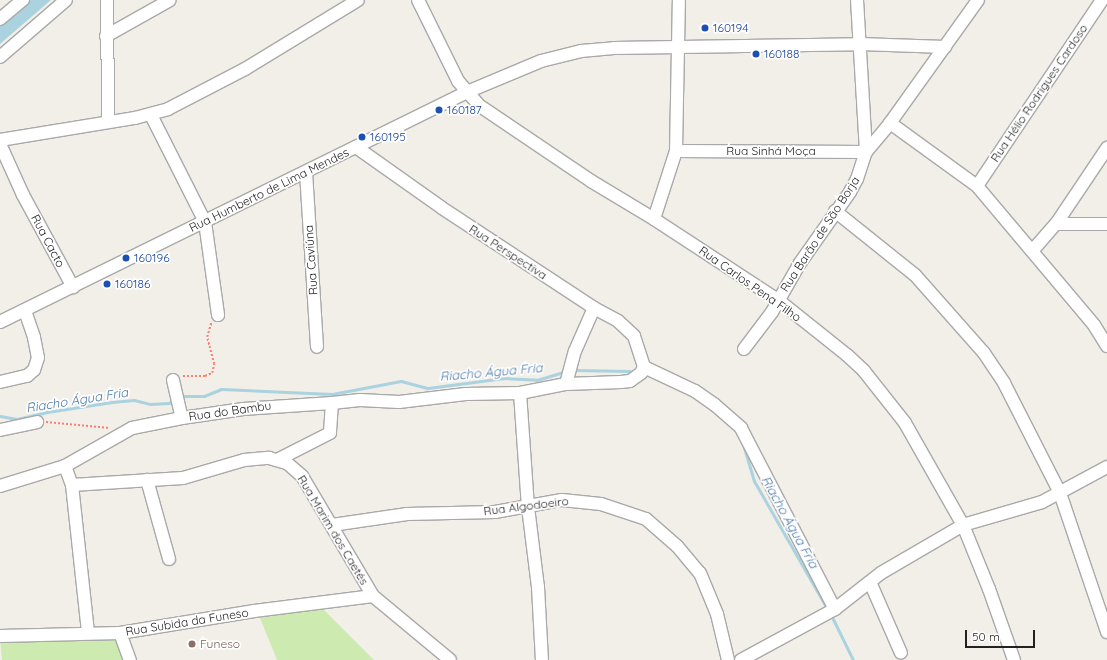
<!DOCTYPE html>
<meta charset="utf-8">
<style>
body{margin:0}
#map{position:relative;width:1107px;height:660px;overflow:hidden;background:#f2efe9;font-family:Quicksand,sans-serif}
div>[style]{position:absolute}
.grass>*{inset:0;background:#cdebb0}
.water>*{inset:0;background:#aad3df}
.stream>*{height:3px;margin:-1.5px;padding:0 1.5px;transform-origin:1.5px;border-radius:1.5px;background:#aad3df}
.path>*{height:1.5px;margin-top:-0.75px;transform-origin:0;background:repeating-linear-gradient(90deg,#fa8072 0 2px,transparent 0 4px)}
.roads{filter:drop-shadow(1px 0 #a9a9a9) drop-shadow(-1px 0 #a9a9a9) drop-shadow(0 1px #a9a9a9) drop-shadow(0 -1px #a9a9a9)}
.minor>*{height:12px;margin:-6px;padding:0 6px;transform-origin:6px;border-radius:6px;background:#fff}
.dots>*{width:11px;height:11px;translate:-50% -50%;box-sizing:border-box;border:2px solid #fff;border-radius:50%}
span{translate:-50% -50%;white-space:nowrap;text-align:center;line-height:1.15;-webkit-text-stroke:3.5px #fff;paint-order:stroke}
.transit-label{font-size:12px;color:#164399}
.left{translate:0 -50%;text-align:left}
.street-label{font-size:12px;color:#222}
.education-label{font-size:12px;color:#785e54}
.water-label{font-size:13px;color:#4a7aab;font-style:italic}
.scale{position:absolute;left:965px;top:630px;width:70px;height:18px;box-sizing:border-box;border:2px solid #222;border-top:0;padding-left:5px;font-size:12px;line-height:14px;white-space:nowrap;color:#222;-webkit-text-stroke:3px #fff;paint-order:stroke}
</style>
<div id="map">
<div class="grass">
<div style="clip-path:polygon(318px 604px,374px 660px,277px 660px,258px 613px)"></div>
<div style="clip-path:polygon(115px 632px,128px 660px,2px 660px,0 639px)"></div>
</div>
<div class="water">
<div style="clip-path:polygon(27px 0,51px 0,0 44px,0 24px)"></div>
</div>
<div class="stream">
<div style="left:574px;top:370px;width:55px;rotate:1deg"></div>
<div style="left:629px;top:371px;width:5px;rotate:22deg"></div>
<div style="left:179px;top:396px;width:25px"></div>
<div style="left:204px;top:396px;width:18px;rotate:-22deg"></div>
<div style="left:221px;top:389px;width:111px;rotate:2.6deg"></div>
<div style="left:332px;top:394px;width:70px;rotate:-10.7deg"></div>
<div style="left:401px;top:381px;width:28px;rotate:15deg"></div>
<div style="left:428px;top:388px;width:77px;rotate:-7.5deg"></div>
<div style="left:504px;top:378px;width:33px;rotate:3deg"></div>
<div style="left:537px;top:380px;width:30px;rotate:-17deg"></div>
<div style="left:0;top:416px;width:17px;rotate:10deg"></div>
<div style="left:17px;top:419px;width:31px;rotate:-13deg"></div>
<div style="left:47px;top:412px;width:66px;rotate:-8.7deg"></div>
<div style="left:112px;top:402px;width:22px;rotate:-5deg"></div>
<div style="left:134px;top:400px;width:16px;rotate:14deg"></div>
<div style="left:150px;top:404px;width:19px;rotate:-3deg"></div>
<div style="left:169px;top:403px;width:6px;rotate:-39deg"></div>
<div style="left:742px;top:441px;width:42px;rotate:73.3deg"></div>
<div style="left:754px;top:481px;width:149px;rotate:60.2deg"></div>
<div style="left:831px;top:615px;width:50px;rotate:63.9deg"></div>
</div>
<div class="path">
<div style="left:183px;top:376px;width:22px"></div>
<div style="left:205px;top:376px;width:8px;rotate:-23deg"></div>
<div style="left:212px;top:373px;width:9px;rotate:-77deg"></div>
<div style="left:214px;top:364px;width:28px;rotate:-105deg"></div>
<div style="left:207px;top:337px;width:15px;rotate:-74deg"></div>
<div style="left:46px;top:422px;width:64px;rotate:5.4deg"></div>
</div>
<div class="roads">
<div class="minor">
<div style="left:107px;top:0;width:122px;rotate:89.5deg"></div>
<div style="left:418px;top:0;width:90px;rotate:63.7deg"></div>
<div style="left:458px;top:81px;width:33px;rotate:49deg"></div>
<div style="left:480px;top:106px;width:134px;rotate:34deg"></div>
<div style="left:591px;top:181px;width:74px;rotate:31.1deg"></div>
<div style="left:654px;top:219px;width:148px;rotate:33.2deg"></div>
<div style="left:778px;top:300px;width:88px;rotate:38.6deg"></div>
<div style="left:847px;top:355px;width:23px;rotate:43deg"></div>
<div style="left:864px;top:371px;width:66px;rotate:51.7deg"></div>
<div style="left:905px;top:423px;width:117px;rotate:60.4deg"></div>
<div style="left:963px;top:525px;width:69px;rotate:67.9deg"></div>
<div style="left:989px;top:589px;width:75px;rotate:70.6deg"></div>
<div style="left:857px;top:0;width:152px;rotate:86.6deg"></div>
<div style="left:0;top:19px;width:30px;rotate:-40deg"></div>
<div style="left:106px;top:36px;width:73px;rotate:-29.4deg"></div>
<div style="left:0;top:57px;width:87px;rotate:-40.8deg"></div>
<div style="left:151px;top:115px;width:120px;rotate:63.2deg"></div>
<div style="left:205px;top:222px;width:94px;rotate:82deg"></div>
<div style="left:890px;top:123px;width:107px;rotate:35.9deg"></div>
<div style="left:977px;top:186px;width:182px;rotate:49.9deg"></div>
<div style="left:1094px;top:325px;width:25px;rotate:58deg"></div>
<div style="left:0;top:140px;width:137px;rotate:-9.3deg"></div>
<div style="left:135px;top:118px;width:34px;rotate:-15deg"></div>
<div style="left:168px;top:109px;width:87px;rotate:-27.5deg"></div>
<div style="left:245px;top:69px;width:132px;rotate:-31.4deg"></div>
<div style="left:0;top:144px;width:56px;rotate:65.7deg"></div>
<div style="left:23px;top:195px;width:105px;rotate:61.5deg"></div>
<div style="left:356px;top:147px;width:105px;rotate:35.3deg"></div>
<div style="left:442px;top:208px;width:182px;rotate:33.3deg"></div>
<div style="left:594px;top:308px;width:27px;rotate:28deg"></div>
<div style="left:618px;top:321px;width:22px;rotate:43deg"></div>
<div style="left:634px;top:336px;width:33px;rotate:72deg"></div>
<div style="left:676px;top:151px;width:190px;rotate:0.3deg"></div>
<div style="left:306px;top:172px;width:175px;rotate:86.4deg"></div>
<div style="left:977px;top:186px;width:224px;rotate:-56.1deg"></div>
<div style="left:835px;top:211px;width:102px;rotate:38.7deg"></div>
<div style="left:915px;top:275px;width:104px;rotate:48.5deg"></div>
<div style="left:984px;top:353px;width:36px;rotate:56deg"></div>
<div style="left:1004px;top:383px;width:123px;rotate:63deg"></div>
<div style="left:1060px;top:493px;width:147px;rotate:71.3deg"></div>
<div style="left:654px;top:219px;width:71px;rotate:-72.1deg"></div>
<div style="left:676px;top:151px;width:151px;rotate:-88.9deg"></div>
<div style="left:1056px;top:224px;width:51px"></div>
<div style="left:1033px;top:250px;width:35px;rotate:-49deg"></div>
<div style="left:1056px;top:224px;width:92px;rotate:-56.1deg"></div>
<div style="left:0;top:322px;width:521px;rotate:-26.22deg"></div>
<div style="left:467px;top:92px;width:80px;rotate:-22.7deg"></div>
<div style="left:541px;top:61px;width:41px;rotate:-14deg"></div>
<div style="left:581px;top:51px;width:33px;rotate:-5deg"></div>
<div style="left:614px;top:48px;width:246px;rotate:-0.9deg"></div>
<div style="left:860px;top:44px;width:85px;rotate:2deg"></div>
<div style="left:744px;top:349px;width:46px;rotate:-52.9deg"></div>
<div style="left:772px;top:312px;width:56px;rotate:-60.3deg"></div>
<div style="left:800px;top:263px;width:87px;rotate:-54.8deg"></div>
<div style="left:850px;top:192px;width:15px;rotate:-62deg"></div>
<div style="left:857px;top:179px;width:28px;rotate:-72deg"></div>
<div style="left:866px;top:152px;width:38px;rotate:-50deg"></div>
<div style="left:890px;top:123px;width:151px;rotate:-54.4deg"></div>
<div style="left:644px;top:367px;width:56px;rotate:25.2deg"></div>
<div style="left:695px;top:391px;width:24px;rotate:35deg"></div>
<div style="left:715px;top:405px;width:35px;rotate:41deg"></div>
<div style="left:741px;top:428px;width:204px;rotate:62.6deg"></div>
<div style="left:173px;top:380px;width:39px;rotate:77deg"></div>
<div style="left:0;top:382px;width:28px;rotate:-13deg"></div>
<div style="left:27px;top:376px;width:9px;rotate:-41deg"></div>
<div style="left:34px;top:370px;width:13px;rotate:-72deg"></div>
<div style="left:38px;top:358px;width:21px;rotate:-101deg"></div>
<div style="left:34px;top:337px;width:28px;rotate:-109deg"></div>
<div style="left:566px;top:384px;width:34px;rotate:-75deg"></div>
<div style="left:575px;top:351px;width:47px;rotate:-66.2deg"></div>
<div style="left:520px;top:393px;width:114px;rotate:86deg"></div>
<div style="left:528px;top:507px;width:81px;rotate:82.9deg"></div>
<div style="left:538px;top:587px;width:73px;rotate:86.9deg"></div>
<div style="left:332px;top:403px;width:28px;rotate:-6deg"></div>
<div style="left:360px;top:400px;width:39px;rotate:3deg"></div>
<div style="left:399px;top:402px;width:67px;rotate:-6.8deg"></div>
<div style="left:466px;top:394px;width:54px;rotate:-1.1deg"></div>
<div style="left:520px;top:393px;width:47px;rotate:-11.1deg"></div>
<div style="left:566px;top:384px;width:55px;rotate:-2.1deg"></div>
<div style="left:621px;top:382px;width:9px;rotate:-6deg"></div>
<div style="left:630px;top:381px;width:14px;rotate:-36deg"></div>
<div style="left:641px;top:373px;width:7px;rotate:-63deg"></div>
<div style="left:0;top:430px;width:38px;rotate:-12deg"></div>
<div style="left:65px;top:466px;width:20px;rotate:70deg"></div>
<div style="left:72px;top:485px;width:111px;rotate:-3.6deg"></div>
<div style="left:183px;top:478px;width:64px;rotate:-16.4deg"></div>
<div style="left:244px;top:460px;width:25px;rotate:-5deg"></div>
<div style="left:269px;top:458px;width:19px;rotate:16deg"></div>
<div style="left:287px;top:463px;width:20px;rotate:41deg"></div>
<div style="left:302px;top:476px;width:139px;rotate:59.4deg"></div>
<div style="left:373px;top:596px;width:100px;rotate:39.7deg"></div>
<div style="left:147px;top:480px;width:82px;rotate:74.4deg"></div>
<div style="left:72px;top:485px;width:148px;rotate:83.8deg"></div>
<div style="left:0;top:486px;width:68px;rotate:-17.1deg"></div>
<div style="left:65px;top:466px;width:77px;rotate:-29.6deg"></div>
<div style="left:132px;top:428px;width:51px;rotate:-11.3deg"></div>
<div style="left:182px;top:418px;width:62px;rotate:-8.4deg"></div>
<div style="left:243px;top:409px;width:89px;rotate:-3.9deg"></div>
<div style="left:332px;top:403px;width:30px;rotate:94deg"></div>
<div style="left:330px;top:433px;width:57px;rotate:153deg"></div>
<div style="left:332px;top:525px;width:76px;rotate:-8.3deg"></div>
<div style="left:407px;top:514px;width:88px;rotate:-1.3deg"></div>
<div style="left:495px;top:512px;width:68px;rotate:-10.2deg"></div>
<div style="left:562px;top:500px;width:39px;rotate:6deg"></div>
<div style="left:601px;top:504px;width:47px;rotate:18.4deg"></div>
<div style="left:646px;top:519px;width:41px;rotate:41.1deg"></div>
<div style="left:677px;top:546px;width:35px;rotate:50deg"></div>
<div style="left:700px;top:573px;width:44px;rotate:67.5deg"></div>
<div style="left:717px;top:614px;width:47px;rotate:76.6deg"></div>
<div style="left:870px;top:582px;width:77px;rotate:66.4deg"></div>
<div style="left:120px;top:633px;width:29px;rotate:70deg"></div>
<div style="left:0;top:636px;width:120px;rotate:-1.4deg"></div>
<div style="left:120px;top:633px;width:136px;rotate:-9.3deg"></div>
<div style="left:254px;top:611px;width:120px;rotate:-7.2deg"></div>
<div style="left:741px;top:660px;width:107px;rotate:-28.5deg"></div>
<div style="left:835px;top:609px;width:58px;rotate:-38deg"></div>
<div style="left:881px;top:573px;width:95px;rotate:-30.3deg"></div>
<div style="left:963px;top:525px;width:82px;rotate:-16.2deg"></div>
<div style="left:1042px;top:502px;width:74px;rotate:-28.3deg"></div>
</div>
</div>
<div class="dots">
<div style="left:705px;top:28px;background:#1a4fb4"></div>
<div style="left:756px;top:54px;background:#1a4fb4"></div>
<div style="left:439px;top:110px;background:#1a4fb4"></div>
<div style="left:362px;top:137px;background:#1a4fb4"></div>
<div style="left:126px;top:258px;background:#1a4fb4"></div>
<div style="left:107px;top:284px;background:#1a4fb4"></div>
<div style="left:192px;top:644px;background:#8d6e63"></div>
</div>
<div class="transit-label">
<span class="left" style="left:713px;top:28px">160194</span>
<span class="left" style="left:764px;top:54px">160188</span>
<span class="left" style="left:447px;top:110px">160187</span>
<span class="left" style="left:370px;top:137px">160195</span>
<span class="left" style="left:134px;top:258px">160196</span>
<span class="left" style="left:115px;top:284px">160186</span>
</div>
<div class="street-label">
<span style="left:1039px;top:93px;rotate:-56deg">Rua Hélio Rodrigues Cardoso</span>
<span style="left:771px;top:151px">Rua Sinhá Moça</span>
<span style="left:269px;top:190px;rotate:-26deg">Rua Humberto de Lima Mendes</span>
<span style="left:820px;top:234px;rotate:-57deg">Rua Barão de São Borja</span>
<span style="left:48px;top:241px;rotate:62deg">Rua Cacto</span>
<span style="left:508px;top:252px;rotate:33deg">Rua Perspectiva</span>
<span style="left:311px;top:260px;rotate:-94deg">Rua Caviúna</span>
<span style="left:750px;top:284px;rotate:35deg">Rua Carlos Pena Filho</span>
<span style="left:230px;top:411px;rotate:-8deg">Rua do Bambu</span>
<span style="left:526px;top:506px;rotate:-7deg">Rua Algodoeiro</span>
<span style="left:333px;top:530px;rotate:59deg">Rua Marim dos Caetés</span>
<span style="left:187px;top:622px;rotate:-9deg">Rua Subida da Funeso</span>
</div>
<div class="education-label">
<span class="left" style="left:200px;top:644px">Funeso</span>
</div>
<div class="water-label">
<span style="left:491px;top:372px;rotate:-5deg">Riacho Água Fria</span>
<span style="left:77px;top:400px;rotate:-9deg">Riacho Água Fria</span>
<span style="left:790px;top:522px;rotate:61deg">Riacho Água Fria</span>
</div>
<div class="scale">50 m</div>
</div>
